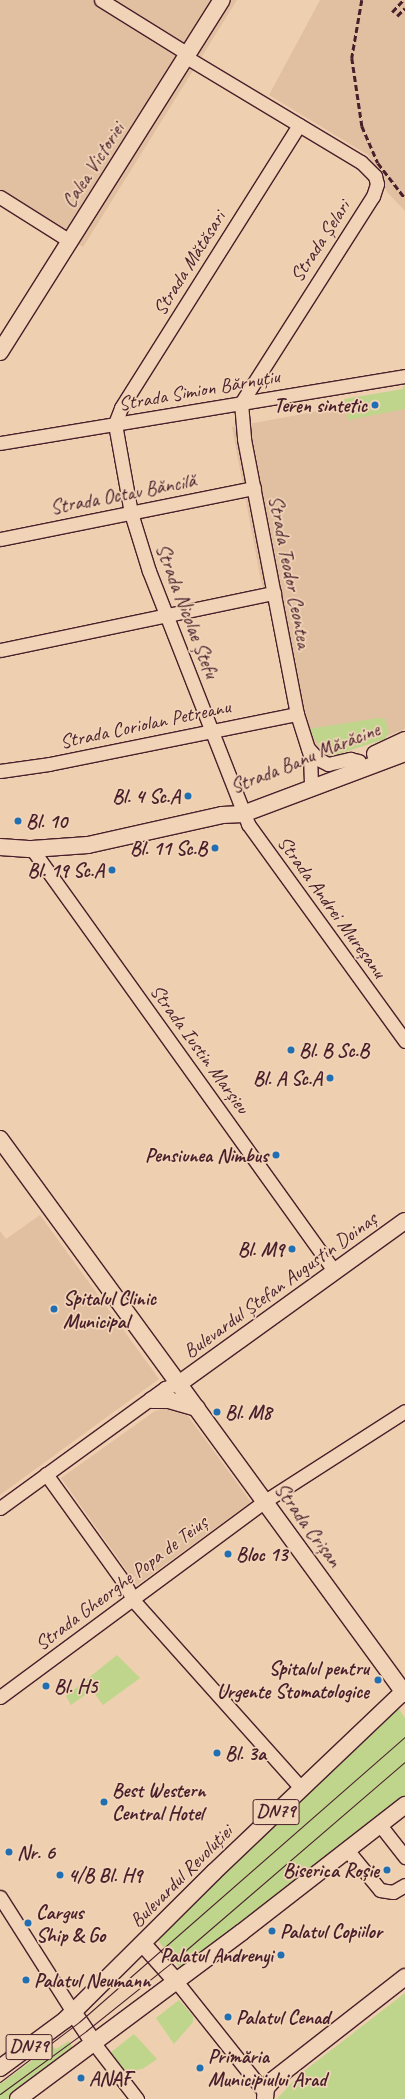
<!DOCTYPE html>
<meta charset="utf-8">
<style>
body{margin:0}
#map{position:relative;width:405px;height:2099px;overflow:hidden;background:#eecfb0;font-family:Caveat,sans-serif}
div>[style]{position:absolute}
.built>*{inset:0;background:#e1c0a1}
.green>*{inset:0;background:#bed58b}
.roads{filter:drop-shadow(1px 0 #4a1f2b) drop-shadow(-1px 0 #4a1f2b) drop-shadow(0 1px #4a1f2b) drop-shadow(0 -1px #4a1f2b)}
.minor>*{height:13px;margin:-6.5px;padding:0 6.5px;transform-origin:6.5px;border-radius:6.5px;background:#f1d4b7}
.major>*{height:16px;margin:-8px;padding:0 8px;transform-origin:8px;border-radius:8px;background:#f1d4b7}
.tram>*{height:1px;margin:-0.5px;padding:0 0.5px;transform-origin:0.5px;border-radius:0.5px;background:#4a1f2b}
.rail>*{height:2.5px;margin-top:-1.25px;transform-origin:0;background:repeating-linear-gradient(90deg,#4a1f2b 0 6px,transparent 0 9px)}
.dots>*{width:11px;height:11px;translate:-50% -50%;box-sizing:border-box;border:2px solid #f1d4b7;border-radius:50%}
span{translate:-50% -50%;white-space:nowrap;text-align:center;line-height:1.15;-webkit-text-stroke:3.5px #f1d4b7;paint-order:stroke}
.shield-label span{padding:1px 3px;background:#f1d4b7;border:1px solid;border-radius:3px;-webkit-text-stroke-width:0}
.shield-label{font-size:19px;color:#4a1f2b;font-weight:700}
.street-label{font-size:20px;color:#4a1f2b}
.poi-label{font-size:20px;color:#4a1f2b;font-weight:700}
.right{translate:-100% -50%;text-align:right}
.left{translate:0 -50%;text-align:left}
</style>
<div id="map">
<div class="built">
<div style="clip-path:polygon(0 0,237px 0,83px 247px,0 195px)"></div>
<div style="clip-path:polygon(320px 0,405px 0,405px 211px,387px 192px,368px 155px,269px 95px)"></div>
<div style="clip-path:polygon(405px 395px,405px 729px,334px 756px,328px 756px,316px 744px,303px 720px,261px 581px,232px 427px)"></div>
<div style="clip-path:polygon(40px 1215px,159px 1379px,0 1495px,0 1231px,6px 1239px)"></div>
<div style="clip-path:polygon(166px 1408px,188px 1416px,251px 1502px,137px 1585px,61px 1478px,155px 1411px)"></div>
</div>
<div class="green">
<div style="clip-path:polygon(403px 386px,405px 386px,405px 409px,348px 420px,344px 399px,403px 389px)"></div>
<div style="clip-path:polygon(378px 718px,385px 719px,389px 732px,385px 739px,332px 756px,321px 749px,309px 729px)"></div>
<div style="clip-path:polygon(117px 1655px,140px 1678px,103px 1705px,92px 1690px,71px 1705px,66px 1696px)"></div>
<div style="clip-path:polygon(397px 1706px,405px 1718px,405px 1795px,182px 1970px,155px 1937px)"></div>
<div style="clip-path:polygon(405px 1993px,405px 2099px,277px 2099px,299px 2075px)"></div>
<div style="clip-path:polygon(179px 2000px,193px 2016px,193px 2022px,174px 2044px,156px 2018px)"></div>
<div style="clip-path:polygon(134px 2034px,157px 2059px,144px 2068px,128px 2073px,110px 2053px)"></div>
<div style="clip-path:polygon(69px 2041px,74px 2050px,9px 2099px,0 2099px,0 2082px,2px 2083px,52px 2046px,56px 2049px)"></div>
</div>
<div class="roads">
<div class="minor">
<div style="left:101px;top:0;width:102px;rotate:31.8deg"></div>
<div style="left:186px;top:57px;width:204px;rotate:31deg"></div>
<div style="left:361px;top:162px;width:20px;rotate:45deg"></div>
<div style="left:375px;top:176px;width:8px;rotate:76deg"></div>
<div style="left:377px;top:184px;width:13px;rotate:108deg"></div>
<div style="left:373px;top:196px;width:246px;rotate:122.5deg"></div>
<div style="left:241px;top:403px;width:36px;rotate:85deg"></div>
<div style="left:244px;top:439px;width:280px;rotate:79.1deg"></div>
<div style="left:297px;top:714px;width:43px;rotate:72.4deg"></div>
<div style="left:310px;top:755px;width:26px;rotate:88deg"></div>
<div style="left:299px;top:125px;width:334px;rotate:122.2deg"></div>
<div style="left:121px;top:408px;width:17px;rotate:111deg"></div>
<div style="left:115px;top:424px;width:90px;rotate:79.8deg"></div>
<div style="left:131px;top:513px;width:61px;rotate:72.8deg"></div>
<div style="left:149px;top:571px;width:272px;rotate:68.6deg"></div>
<div style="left:248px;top:824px;width:268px;rotate:54.1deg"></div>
<div style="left:0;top:197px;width:83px;rotate:32.2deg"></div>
<div style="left:0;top:443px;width:411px;rotate:-9.4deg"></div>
<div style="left:0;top:539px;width:259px;rotate:-11.4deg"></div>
<div style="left:0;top:650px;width:280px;rotate:-11.8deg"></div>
<div style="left:308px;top:748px;width:15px;rotate:48deg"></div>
<div style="left:318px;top:759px;width:11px;rotate:27deg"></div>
<div style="left:328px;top:764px;width:23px;rotate:-13deg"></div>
<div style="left:350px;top:759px;width:9px;rotate:13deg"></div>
<div style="left:0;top:771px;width:49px;rotate:-8.1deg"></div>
<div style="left:49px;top:764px;width:253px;rotate:-11.4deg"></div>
<div style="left:32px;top:849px;width:520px;rotate:54.39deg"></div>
<div style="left:46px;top:1474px;width:135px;rotate:54.3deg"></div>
<div style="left:125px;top:1584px;width:18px;rotate:63deg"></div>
<div style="left:133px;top:1600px;width:252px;rotate:48.2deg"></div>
<div style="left:0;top:1508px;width:204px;rotate:-36deg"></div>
<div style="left:165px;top:1388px;width:16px;rotate:-18deg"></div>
<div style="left:0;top:1697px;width:330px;rotate:-36.5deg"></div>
<div style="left:265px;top:1501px;width:166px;rotate:-32.7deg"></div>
<div style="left:380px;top:1825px;width:41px;rotate:52deg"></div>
<div style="left:348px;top:1851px;width:50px;rotate:50.6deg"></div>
<div style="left:380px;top:1890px;width:13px;rotate:9deg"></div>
<div style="left:393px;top:1892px;width:14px;rotate:-30deg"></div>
<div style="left:0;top:1897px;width:136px;rotate:57.6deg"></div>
<div style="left:176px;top:1981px;width:143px;rotate:51.5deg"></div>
<div style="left:93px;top:2042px;width:72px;rotate:52.3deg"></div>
</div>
<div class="major">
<div style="left:0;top:352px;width:416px;rotate:-57.8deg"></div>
<div style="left:375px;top:754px;width:33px;rotate:-25deg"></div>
<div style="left:0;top:847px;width:32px;rotate:4deg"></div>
<div style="left:32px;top:849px;width:56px;rotate:-4.1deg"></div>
<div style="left:88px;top:845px;width:137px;rotate:-12.6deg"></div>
<div style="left:222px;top:815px;width:21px;rotate:-3deg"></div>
<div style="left:243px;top:814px;width:173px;rotate:-20.6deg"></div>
<div style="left:0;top:1139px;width:687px;rotate:53.88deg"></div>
<div style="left:180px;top:1383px;width:277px;rotate:-35.8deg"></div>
<div style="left:152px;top:1400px;width:17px"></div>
<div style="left:169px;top:1400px;width:29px;rotate:16deg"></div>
<div style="left:143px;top:1944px;width:50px;rotate:48.3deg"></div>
<div style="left:73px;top:2012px;width:36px;rotate:56deg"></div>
<div style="left:0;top:2068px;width:81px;rotate:-36.4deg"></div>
<div style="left:65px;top:2020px;width:210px;rotate:-44.8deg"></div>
<div style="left:214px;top:1872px;width:264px;rotate:-43.6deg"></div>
<div style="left:18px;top:2099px;width:279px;rotate:-36.7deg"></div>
<div style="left:242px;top:1932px;width:207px;rotate:-37.9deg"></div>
<div style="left:265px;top:2099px;width:11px;rotate:-85deg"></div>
<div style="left:266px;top:2088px;width:9px;rotate:-49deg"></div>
<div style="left:272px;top:2081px;width:169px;rotate:-38deg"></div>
</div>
</div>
<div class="tram">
<div style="left:0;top:2082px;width:99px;rotate:-37.2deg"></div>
<div style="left:79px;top:2022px;width:433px;rotate:-41.2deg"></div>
<div style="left:0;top:2094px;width:107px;rotate:-36.2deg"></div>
<div style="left:86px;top:2031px;width:109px;rotate:-38.7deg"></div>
<div style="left:171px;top:1963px;width:308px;rotate:-40.7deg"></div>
</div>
<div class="rail">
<div style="left:362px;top:0;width:59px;rotate:99.8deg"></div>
<div style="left:352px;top:58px;width:69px;rotate:81.6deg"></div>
<div style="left:362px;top:126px;width:40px;rotate:66.6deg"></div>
<div style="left:378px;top:163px;width:44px;rotate:52.4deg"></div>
<div style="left:392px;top:12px;width:16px;rotate:-47deg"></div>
<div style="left:397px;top:16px;width:11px;rotate:-45deg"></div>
</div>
<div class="dots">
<div style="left:375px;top:405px;background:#1f6fb2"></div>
<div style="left:188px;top:796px;background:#1f6fb2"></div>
<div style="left:18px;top:821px;background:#1f6fb2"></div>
<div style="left:215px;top:848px;background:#1f6fb2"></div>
<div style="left:112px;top:870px;background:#1f6fb2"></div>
<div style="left:291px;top:1050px;background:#1f6fb2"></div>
<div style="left:330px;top:1078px;background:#1f6fb2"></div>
<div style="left:276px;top:1155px;background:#1f6fb2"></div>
<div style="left:292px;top:1249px;background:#1f6fb2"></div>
<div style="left:54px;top:1309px;background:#1f6fb2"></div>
<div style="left:217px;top:1412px;background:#1f6fb2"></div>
<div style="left:228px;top:1554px;background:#1f6fb2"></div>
<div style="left:378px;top:1680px;background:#1f6fb2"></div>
<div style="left:46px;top:1686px;background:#1f6fb2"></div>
<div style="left:217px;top:1753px;background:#1f6fb2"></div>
<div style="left:104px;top:1802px;background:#1f6fb2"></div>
<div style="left:9px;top:1852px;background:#1f6fb2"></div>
<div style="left:387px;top:1870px;background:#1f6fb2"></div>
<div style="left:60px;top:1875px;background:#1f6fb2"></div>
<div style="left:28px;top:1923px;background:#1f6fb2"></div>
<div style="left:272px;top:1931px;background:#1f6fb2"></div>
<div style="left:281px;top:1955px;background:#1f6fb2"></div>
<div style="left:26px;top:1980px;background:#1f6fb2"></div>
<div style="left:228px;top:2017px;background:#1f6fb2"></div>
<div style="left:200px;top:2068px;background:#1f6fb2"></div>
<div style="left:81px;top:2078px;background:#1f6fb2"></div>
</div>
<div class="shield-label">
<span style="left:276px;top:1812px">DN79</span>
<span style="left:29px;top:2047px">DN79</span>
</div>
<div class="street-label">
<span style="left:93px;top:165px;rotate:-57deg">Calea Victoriei</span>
<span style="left:320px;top:241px;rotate:-57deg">Strada Șelari</span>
<span style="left:189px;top:263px;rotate:-58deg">Strada Mătăsari</span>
<span style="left:199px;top:390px;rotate:-10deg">Strada Simion Bărnuțiu</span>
<span style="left:123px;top:494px;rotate:-11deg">Strada Octav Băncilă</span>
<span style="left:290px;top:572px;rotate:79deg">Strada Teodor Ceontea</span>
<span style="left:187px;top:611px;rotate:69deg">Strada Nicolae Ștefu</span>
<span style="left:145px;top:724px;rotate:-12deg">Strada Coriolan Petreanu</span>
<span style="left:305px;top:758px;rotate:-22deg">Strada Banu Mărăcine</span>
<span style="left:332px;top:907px;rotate:54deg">Strada Andrei Mureșanu</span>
<span style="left:200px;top:1049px;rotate:54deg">Strada Iustin Marșieu</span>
<span style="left:280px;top:1285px;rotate:-36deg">Bulevardul Ștefan Augustin Doinaș</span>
<span style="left:308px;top:1525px;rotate:54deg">Strada Crișan</span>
<span style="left:121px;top:1583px;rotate:-37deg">Strada Gheorghe Popa de Teiuș</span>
<span style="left:181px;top:1876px;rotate:-45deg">Bulevardul Revoluției</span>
</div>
<div class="poi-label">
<span class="right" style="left:367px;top:405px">Teren sintetic</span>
<span class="right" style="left:180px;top:796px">Bl. 4 Sc.A</span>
<span class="left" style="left:26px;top:821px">Bl. 10</span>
<span class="right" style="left:207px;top:848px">Bl. 11 Sc.B</span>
<span class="right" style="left:104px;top:870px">Bl. 19 Sc.A</span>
<span class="left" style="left:299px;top:1050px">Bl. B Sc.B</span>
<span class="right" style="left:322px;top:1078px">Bl. A Sc.A</span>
<span class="right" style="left:268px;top:1155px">Pensiunea Nimbus</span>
<span class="right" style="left:284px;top:1249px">Bl. M9</span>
<span class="left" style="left:63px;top:1310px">Spitalul Clinic<br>Municipal</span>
<span class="left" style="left:225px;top:1412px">Bl. M8</span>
<span class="left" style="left:236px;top:1554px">Bloc 13</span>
<span class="right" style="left:369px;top:1680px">Spitalul pentru<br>Urgente Stomatologice</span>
<span class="left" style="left:54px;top:1686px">Bl. H5</span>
<span class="left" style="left:225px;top:1753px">Bl. 3a</span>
<span class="left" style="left:112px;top:1802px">Best Western<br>Central Hotel</span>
<span class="left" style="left:17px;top:1852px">Nr. 6</span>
<span class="right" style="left:379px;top:1870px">Biserica Roșie</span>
<span class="left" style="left:68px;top:1875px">4/B Bl. H9</span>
<span class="left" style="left:36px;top:1924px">Cargus<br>Ship &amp; Go</span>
<span class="left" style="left:280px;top:1931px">Palatul Copiilor</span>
<span class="right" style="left:273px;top:1955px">Palatul Andrenyi</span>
<span class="left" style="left:34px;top:1980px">Palatul Neumann</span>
<span class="left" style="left:236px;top:2017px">Palatul Cenad</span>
<span class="left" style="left:208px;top:2068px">Primăria<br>Municipiului Arad</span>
<span class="left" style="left:89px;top:2078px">ANAF</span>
</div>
</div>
